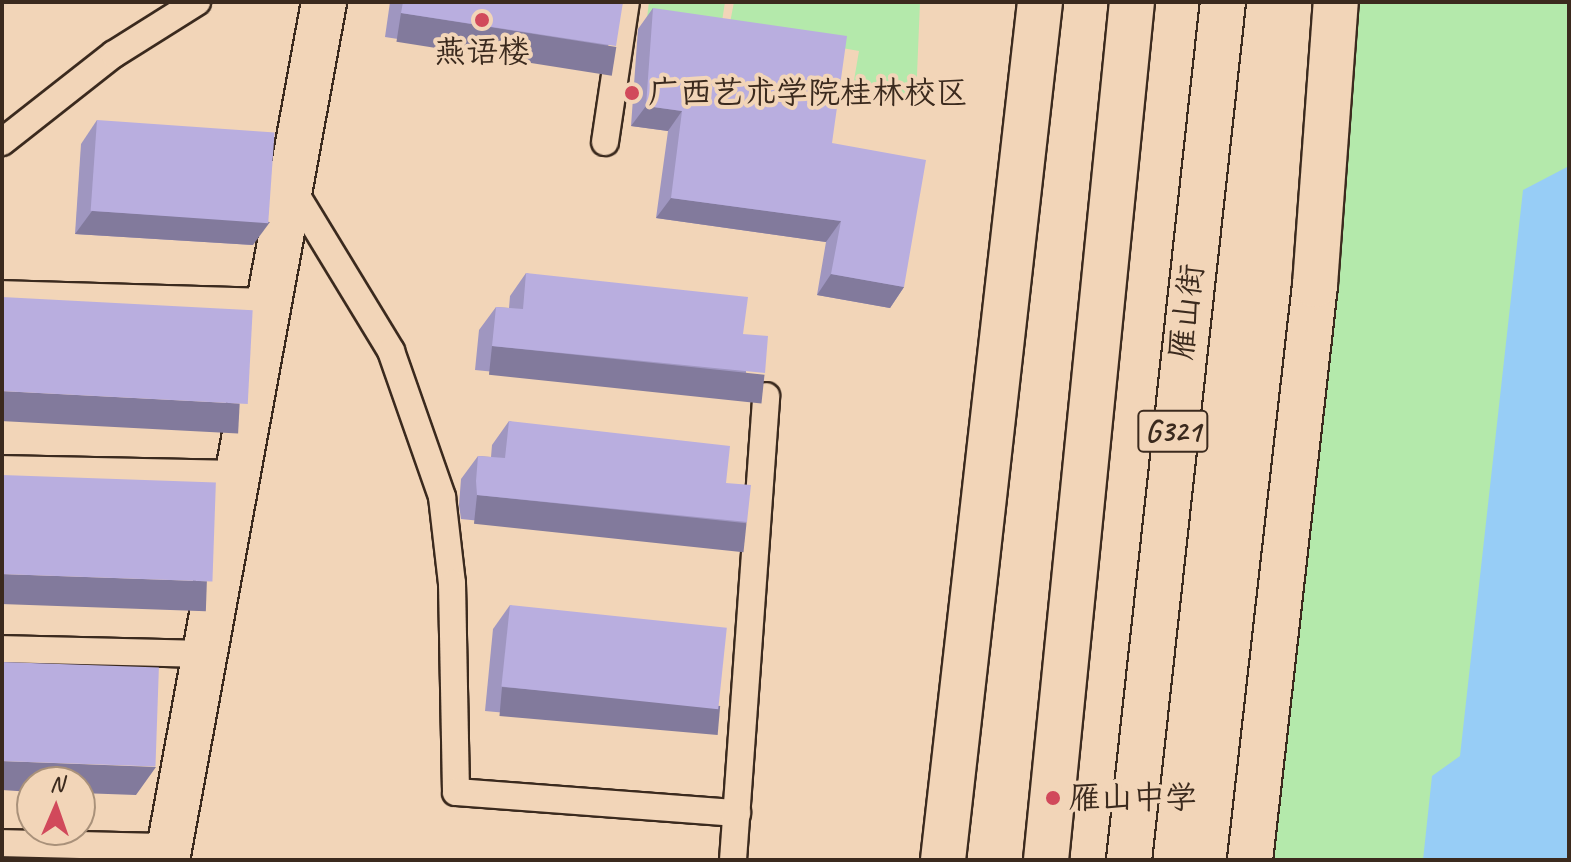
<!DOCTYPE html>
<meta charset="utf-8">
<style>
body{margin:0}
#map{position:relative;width:1571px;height:862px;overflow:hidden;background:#f2d5b8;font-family:Caveat,"LXGW WenKai TC",sans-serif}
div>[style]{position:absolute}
.green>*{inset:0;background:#b4e9ab}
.water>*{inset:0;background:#97cdf6}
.roads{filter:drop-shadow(2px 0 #3b2a1e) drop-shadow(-2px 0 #3b2a1e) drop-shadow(0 2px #3b2a1e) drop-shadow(0 -2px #3b2a1e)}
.lane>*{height:26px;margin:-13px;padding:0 13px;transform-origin:13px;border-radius:13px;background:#f2d5b8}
.street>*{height:44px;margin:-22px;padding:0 22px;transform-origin:22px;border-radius:22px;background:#f2d5b8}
.secondary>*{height:44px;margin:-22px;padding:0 22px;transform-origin:22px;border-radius:22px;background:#f2d5b8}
.highway>*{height:44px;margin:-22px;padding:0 22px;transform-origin:22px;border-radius:22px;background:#f2d5b8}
.wall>*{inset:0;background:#9f96c0}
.shaded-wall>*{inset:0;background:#827a9c;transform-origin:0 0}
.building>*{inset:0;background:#b9aedf;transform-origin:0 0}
.dots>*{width:22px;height:22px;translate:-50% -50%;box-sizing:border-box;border:4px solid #f2d5b8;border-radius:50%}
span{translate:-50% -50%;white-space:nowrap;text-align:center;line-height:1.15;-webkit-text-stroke:8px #f2d5b8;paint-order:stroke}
.shield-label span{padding:2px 6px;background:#f2d5b8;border:2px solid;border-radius:6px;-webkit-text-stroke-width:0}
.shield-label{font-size:30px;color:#3b2a1e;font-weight:700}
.poi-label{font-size:32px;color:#3b2a1e}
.left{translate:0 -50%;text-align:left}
.street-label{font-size:32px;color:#3b2a1e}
.frame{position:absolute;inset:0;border:4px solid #3b2a1e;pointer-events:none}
.north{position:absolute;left:16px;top:766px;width:80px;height:80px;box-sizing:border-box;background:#f2d5b8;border:2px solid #a9917a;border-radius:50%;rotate:2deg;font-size:22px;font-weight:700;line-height:32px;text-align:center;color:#3b2a1e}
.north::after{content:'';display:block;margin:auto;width:28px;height:36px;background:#d1495b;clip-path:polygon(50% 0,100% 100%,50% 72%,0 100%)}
</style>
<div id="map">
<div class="green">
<div style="clip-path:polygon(649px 2px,725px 2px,721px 28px,647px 18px)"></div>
<div style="clip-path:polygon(734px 2px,920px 2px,916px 99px,852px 92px,859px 51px,729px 28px)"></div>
<div style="clip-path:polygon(1336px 2px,1569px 2px,1569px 860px,1250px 860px)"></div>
</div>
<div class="water">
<div style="clip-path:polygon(1569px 166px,1569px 860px,1423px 860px,1432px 776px,1460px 756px,1523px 190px)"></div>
</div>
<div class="roads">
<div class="lane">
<div style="left:2px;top:142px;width:142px;rotate:-38.2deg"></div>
<div style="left:114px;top:54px;width:98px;rotate:-32.1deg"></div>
<div style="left:605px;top:142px;width:142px;rotate:-81.5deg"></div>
<div style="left:292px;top:188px;width:191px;rotate:58.7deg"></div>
<div style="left:391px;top:351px;width:155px;rotate:70.7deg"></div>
<div style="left:442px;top:497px;width:87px;rotate:83.4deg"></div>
<div style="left:452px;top:583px;width:209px;rotate:88.9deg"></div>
<div style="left:456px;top:792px;width:282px;rotate:4.3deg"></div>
<div style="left:2px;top:294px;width:270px;rotate:1.7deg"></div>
<div style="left:2px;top:469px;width:236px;rotate:1.2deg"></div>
<div style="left:2px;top:649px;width:201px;rotate:1.4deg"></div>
<div style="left:2px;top:843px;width:167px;rotate:1.4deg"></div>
<div style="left:733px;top:860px;width:465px;rotate:-85.9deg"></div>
</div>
<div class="street">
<div style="left:167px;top:860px;width:872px;rotate:-79.63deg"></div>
</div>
<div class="secondary">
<div style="left:943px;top:860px;width:863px;rotate:-83.55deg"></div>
<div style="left:1250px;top:860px;width:579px;rotate:-83.55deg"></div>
<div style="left:1315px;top:285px;width:284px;rotate:-85.8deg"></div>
</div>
<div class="highway">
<div style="left:1046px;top:860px;width:862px;rotate:-84.28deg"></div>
<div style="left:1129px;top:860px;width:863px;rotate:-83.75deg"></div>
</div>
</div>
<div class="wall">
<div style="clip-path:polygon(390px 2px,623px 2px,600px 70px,385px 37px)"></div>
<div style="clip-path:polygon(653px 8px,904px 287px,890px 308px,817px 295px,826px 242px,656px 218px,668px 131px,631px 126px,638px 29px)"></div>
<div style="clip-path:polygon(97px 120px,253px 245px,75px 234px,81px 144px)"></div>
<div style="clip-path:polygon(526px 273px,743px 334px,748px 397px,475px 370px,479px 330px,496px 307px,509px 308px,510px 296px)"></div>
<div style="clip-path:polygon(509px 421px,726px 483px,747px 522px,731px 546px,461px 519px,459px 505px,461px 479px,478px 456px,491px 457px,492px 445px)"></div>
<div style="clip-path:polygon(510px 605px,720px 707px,703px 731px,485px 711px,493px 629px)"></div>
</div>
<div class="shaded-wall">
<div style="left:401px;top:13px;width:218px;height:29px;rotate:9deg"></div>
<div style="clip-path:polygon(646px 106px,682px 111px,668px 131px,631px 126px)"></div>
<div style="clip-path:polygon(671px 198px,841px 221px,826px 242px,656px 218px)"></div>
<div style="clip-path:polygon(92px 211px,270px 222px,253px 245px,75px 234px)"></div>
<div style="clip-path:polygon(831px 274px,904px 287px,890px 308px,817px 295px)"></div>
<div style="left:492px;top:346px;width:274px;height:29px;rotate:6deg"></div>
<div style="left:2px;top:391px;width:238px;height:30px;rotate:3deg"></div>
<div style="left:477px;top:495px;width:271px;height:29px;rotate:6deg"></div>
<div style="left:2px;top:574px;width:205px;height:30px;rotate:2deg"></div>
<div style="left:502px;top:687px;width:219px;height:29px;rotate:5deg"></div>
<div style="clip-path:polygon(2px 761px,156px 767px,136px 795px,80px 793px,80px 782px,32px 782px,32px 792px,2px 790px)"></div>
</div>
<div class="building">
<div style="clip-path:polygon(403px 2px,623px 2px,616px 46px,401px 13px)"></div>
<div style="clip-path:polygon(653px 8px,847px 36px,832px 143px,926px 160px,904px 287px,831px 274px,841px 221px,671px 198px,682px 111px,646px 106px)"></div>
<div style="left:97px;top:120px;width:178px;height:91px;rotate:4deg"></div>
<div style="clip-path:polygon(526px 273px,748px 297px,743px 334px,768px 336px,765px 373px,492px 346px,496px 307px,523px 309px)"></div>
<div style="left:2px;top:297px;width:251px;height:94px;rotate:3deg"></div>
<div style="clip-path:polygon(509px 421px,730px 446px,726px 483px,751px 485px,747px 522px,477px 495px,476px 481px,478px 456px,505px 458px)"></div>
<div style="left:2px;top:475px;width:214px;height:99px;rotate:2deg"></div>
<div style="left:510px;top:605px;width:218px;height:82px;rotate:6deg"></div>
<div style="left:2px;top:662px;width:157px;height:99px;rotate:2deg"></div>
<div style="clip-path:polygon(2px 859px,32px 860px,2px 860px)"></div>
</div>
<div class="dots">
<div style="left:482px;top:20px;background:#d1495b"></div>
<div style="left:632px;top:93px;background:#d1495b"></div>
<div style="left:1053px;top:798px;background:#d1495b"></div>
</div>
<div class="shield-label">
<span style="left:1173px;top:431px">G321</span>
</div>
<div class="poi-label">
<span style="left:482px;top:52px">燕语楼</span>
<span class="left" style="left:648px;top:93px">广西艺术学院桂林校区</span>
<span class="left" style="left:1069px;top:798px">雁山中学</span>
</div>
<div class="street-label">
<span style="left:1187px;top:312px;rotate:-83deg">雁山街</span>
</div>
<div class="frame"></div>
<div class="north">N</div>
</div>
